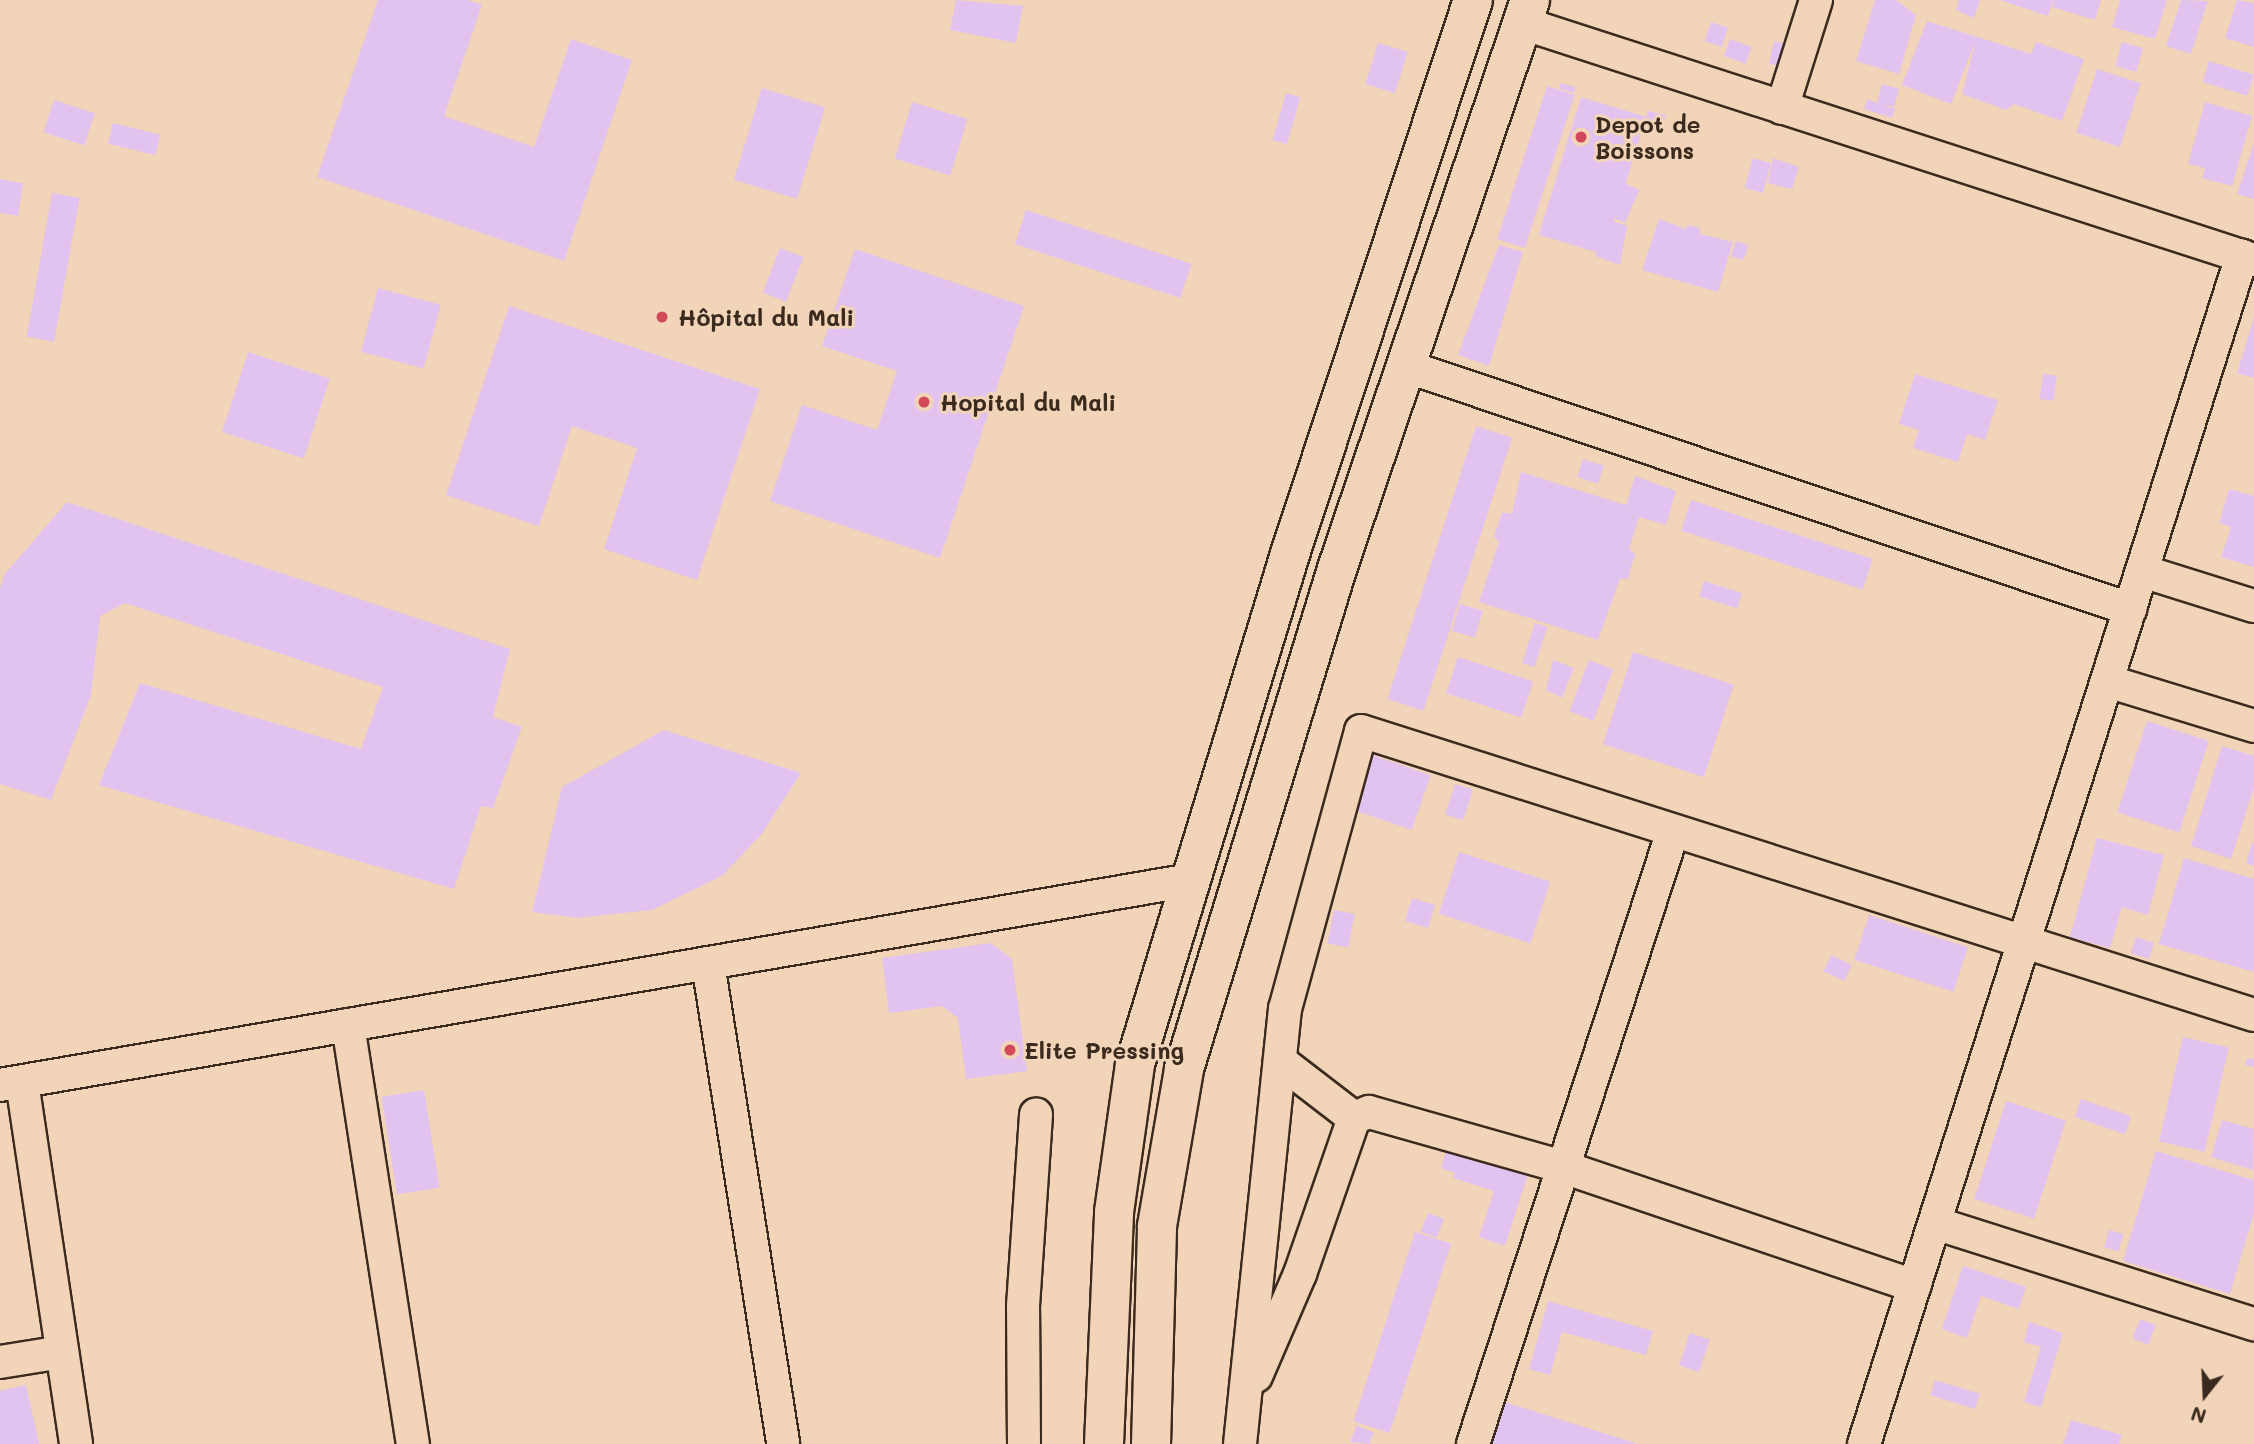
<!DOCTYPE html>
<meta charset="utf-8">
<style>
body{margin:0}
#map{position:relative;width:2254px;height:1444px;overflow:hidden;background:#f2d4b8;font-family:Mali,sans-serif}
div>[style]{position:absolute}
.building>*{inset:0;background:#e2c2ef;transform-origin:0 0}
.roads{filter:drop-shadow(2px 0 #3b2a1e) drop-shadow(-2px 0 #3b2a1e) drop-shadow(0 2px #3b2a1e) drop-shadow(0 -2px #3b2a1e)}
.minor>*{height:32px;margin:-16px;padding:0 16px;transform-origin:16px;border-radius:16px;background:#f2d4b8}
.tertiary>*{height:38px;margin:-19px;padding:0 19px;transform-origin:19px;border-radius:19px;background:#f2d4b8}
.dots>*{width:19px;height:19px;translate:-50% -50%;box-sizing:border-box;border:4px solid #f2d4b8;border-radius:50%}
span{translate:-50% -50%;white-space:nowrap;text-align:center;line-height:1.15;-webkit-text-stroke:6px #f2d4b8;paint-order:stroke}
.poi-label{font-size:23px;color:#3b2a1e;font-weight:700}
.left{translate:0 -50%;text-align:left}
.north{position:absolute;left:2170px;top:1360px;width:70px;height:70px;-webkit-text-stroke:5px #f2d4b8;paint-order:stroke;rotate:198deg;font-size:19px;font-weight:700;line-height:28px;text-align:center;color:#3b2a1e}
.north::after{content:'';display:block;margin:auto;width:24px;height:32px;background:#3b2a1e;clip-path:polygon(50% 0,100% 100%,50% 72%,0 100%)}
</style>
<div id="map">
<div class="building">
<div style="clip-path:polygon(378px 0,468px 0,482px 5px,444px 116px,534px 147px,571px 39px,632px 60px,564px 261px,317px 177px)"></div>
<div style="clip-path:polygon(956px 0,1023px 6px,1016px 43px,950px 30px)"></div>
<div style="clip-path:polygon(1875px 0,1896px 0,1916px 15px,1899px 74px,1856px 61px)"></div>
<div style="clip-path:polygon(1959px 0,1980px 0,1974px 18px,1956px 10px)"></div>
<div style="clip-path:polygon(2000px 0,2053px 0,2048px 16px)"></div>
<div style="clip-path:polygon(2054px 0,2101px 0,2095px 20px,2052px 7px)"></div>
<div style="clip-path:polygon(2120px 0,2167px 0,2155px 39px,2112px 27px)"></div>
<div style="clip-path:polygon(2181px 0,2208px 1px,2191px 54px,2166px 46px)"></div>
<div style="clip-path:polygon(2237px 0,2254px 3px,2254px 47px,2225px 38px)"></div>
<div style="clip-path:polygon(1927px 21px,2031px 54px,2036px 42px,2084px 59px,2062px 121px,2014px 104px,2006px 110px,1962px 94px,1976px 40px,1951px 104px,1902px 85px)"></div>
<div style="left:1711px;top:22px;width:18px;height:20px;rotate:19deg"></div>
<div style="left:1730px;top:39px;width:23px;height:18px;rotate:20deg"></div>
<div style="left:1774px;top:41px;width:22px;height:23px;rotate:13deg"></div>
<div style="left:2122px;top:42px;width:22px;height:25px;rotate:16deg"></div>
<div style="left:1378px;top:43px;width:31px;height:43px;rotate:17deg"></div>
<div style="left:2209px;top:61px;width:47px;height:22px;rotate:17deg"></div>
<div style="left:2097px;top:69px;width:46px;height:67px;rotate:18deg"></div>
<div style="left:1561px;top:83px;width:15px;height:6px;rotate:16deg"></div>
<div style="clip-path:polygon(1882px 84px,1899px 89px,1894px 107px,1880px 104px,1895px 109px,1892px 118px,1864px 109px,1867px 99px,1877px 103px)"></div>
<div style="left:1547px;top:86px;width:29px;height:161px;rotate:18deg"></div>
<div style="left:762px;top:88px;width:66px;height:96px;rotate:17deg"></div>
<div style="left:1286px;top:93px;width:15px;height:49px;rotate:16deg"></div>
<div style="left:1581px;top:97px;width:68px;height:144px;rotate:17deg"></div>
<div style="left:54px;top:100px;width:43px;height:34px;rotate:18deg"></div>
<div style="left:912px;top:102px;width:58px;height:59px;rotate:17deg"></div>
<div style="clip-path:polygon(2205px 102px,2252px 116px,2232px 186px,2202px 178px,2205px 168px,2188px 164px)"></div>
<div style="left:1648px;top:111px;width:18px;height:11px;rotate:13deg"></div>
<div style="left:113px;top:123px;width:49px;height:21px;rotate:14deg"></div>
<div style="clip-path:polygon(2254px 143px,2254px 199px,2237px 194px)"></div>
<div style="left:1753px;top:158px;width:19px;height:31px;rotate:16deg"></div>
<div style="clip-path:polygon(1773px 158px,1799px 167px,1792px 189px,1768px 183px)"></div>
<div style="clip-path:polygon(0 179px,23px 183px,18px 216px,0 213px)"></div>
<div style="left:1624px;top:183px;width:17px;height:36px;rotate:24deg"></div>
<div style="left:52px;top:193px;width:28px;height:146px;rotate:10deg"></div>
<div style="left:1026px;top:210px;width:174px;height:36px;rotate:18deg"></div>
<div style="clip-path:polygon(1659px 219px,1686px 229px,1688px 225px,1700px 228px,1700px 234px,1733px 242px,1718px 292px,1642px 270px)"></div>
<div style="clip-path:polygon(1610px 220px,1627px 226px,1620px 265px,1595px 256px)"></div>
<div style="left:1736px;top:241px;width:13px;height:16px;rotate:18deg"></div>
<div style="clip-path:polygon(1499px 245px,1523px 252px,1489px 366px,1458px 355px)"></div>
<div style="left:780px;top:248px;width:25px;height:48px;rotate:21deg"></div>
<div style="clip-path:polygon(855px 249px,1024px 306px,940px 558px,770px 501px,802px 405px,877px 430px,897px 371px,822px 346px)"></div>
<div style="left:378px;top:288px;width:65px;height:66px;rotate:15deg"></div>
<div style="clip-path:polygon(509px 306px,760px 389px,697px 580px,604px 549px,637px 448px,572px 426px,539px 526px,446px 495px)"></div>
<div style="clip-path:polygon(2254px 317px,2254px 378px,2237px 373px)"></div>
<div style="left:248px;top:352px;width:86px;height:84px;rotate:18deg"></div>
<div style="clip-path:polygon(1915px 374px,1998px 400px,1985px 440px,1967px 434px,1958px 462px,1913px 448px,1919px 430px,1899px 424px)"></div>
<div style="left:2043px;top:374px;width:14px;height:25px;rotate:8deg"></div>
<div style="left:1476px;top:426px;width:38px;height:287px;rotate:18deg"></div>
<div style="left:1583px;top:459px;width:22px;height:19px;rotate:18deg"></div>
<div style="clip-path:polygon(1521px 472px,1626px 505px,1635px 476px,1676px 491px,1666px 525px,1639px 517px,1629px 549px,1635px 554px,1628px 579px,1620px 579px,1598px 640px,1479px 602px,1499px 542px,1494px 537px,1502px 512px,1512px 514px)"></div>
<div style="clip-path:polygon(2229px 489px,2254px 496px,2254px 567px,2221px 557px,2231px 527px,2219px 523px)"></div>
<div style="left:1691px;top:500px;width:191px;height:32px;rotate:18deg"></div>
<div style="clip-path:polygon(67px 502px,510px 649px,493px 717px,522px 727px,493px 808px,481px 806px,454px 889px,99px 785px,140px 683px,361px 749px,383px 687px,125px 603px,100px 616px,91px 695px,51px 800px,0 784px,0 589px,4px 575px)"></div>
<div style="left:1704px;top:581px;width:40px;height:16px;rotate:18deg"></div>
<div style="left:1460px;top:604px;width:24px;height:28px;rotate:17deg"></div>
<div style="left:1535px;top:623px;width:13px;height:42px;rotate:18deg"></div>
<div style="left:1633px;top:652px;width:106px;height:97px;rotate:18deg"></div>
<div style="left:1458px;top:657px;width:79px;height:38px;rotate:18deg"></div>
<div style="clip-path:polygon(1553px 660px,1574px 668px,1562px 698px,1546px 690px)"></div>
<div style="left:1589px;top:660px;width:26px;height:55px;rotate:21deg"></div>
<div style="left:2147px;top:721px;width:65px;height:96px;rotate:18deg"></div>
<div style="clip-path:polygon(664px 730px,801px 773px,761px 835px,722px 876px,652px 910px,577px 918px,532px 912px,562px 787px)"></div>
<div style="clip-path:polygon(2222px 746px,2254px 756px,2254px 788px,2231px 859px,2191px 846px)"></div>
<div style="left:1372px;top:755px;width:62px;height:58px;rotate:19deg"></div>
<div style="left:1455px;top:784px;width:19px;height:32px;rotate:18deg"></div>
<div style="clip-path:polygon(2097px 838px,2164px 855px,2148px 915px,2122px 907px,2110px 948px,2070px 937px)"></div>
<div style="clip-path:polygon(2252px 842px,2254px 843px,2254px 866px,2246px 863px)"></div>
<div style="left:1459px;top:852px;width:96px;height:65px;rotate:18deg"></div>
<div style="clip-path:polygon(2184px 858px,2254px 879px,2254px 972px,2159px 944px)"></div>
<div style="left:1412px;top:898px;width:24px;height:24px;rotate:17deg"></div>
<div style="left:1334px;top:910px;width:21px;height:34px;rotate:11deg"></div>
<div style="left:1869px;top:915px;width:104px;height:47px;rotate:18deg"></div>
<div style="left:2136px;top:937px;width:19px;height:17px;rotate:18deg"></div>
<div style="clip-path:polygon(991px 943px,1012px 959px,1027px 1071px,966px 1079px,958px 1018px,942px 1006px,889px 1013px,882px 958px)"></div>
<div style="left:1831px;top:955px;width:23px;height:18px;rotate:25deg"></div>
<div style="left:2183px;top:1037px;width:47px;height:107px;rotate:13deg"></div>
<div style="clip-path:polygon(2247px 1058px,2254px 1059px,2254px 1067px,2245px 1065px)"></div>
<div style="left:424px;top:1090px;width:99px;height:43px;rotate:81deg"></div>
<div style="left:2081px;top:1099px;width:53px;height:19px;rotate:19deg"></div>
<div style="left:2006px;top:1101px;width:63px;height:103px;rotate:18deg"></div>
<div style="clip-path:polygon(2222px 1120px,2254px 1129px,2253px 1170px,2211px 1157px)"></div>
<div style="clip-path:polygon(1447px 1148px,1528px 1174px,1505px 1246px,1479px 1237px,1494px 1191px,1453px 1178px,1455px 1173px,1441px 1168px)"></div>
<div style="clip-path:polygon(2156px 1151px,2254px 1180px,2254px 1213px,2230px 1294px,2123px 1261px)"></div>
<div style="left:1428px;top:1213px;width:17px;height:20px;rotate:21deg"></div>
<div style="left:2109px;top:1230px;width:15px;height:18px;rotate:16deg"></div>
<div style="left:1415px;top:1232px;width:38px;height:199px;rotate:18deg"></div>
<div style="clip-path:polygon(1963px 1266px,2026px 1287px,2019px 1309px,1981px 1296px,1967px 1338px,1942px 1329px)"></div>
<div style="clip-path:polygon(1548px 1301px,1653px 1331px,1646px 1355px,1562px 1332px,1550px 1375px,1529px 1369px)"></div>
<div style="left:2140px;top:1319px;width:17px;height:21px;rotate:21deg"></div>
<div style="clip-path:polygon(2029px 1322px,2063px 1333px,2041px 1407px,2024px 1402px,2041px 1347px,2024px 1342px)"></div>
<div style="left:1690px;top:1333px;width:21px;height:34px;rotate:19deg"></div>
<div style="left:1935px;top:1380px;width:47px;height:16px;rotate:17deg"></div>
<div style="clip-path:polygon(26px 1385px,39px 1444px,0 1444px,0 1391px)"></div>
<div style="clip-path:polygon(1492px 1398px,1635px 1443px,1635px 1444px,1477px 1444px)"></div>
<div style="clip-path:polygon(2071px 1420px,2122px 1435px,2119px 1444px,2063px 1444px)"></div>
<div style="clip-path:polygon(1357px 1425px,1374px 1433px,1369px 1444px,1350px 1442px)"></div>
</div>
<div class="roads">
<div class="minor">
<div style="left:1522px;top:23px;width:769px;rotate:17.94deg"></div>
<div style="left:1782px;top:108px;width:113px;rotate:-72.5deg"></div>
<div style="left:1405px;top:366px;width:765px;rotate:18.53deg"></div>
<div style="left:2142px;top:571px;width:117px;rotate:17.4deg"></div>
<div style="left:2107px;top:681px;width:154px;rotate:17deg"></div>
<div style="left:708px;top:963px;width:487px;rotate:81.1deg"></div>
<div style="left:348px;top:1025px;width:424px;rotate:81.2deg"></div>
<div style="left:1280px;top:1061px;width:93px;rotate:37.6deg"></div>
<div style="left:22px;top:1082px;width:366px;rotate:81.5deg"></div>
<div style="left:0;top:1085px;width:1208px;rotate:-9.77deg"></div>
<div style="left:1935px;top:1223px;width:335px;rotate:17.6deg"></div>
<div style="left:0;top:1362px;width:63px;rotate:-9.2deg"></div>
<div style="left:1256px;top:1376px;width:111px;rotate:-66.7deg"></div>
<div style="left:1300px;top:1274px;width:165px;rotate:-70.9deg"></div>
<div style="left:1354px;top:1118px;width:16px;rotate:-22deg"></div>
<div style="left:1369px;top:1112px;width:202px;rotate:15.8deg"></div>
<div style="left:1563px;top:1167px;width:371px;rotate:18.7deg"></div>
<div style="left:1024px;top:1444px;width:138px;rotate:-90.4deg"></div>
<div style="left:1023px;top:1306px;width:192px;rotate:-86.1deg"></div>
<div style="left:1240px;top:1444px;width:437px;rotate:-84.1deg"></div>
<div style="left:1285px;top:1009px;width:288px;rotate:-74.7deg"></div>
<div style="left:1361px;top:731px;width:937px;rotate:17.64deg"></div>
<div style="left:1473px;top:1444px;width:645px;rotate:-71.93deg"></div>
<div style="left:1864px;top:1444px;width:1247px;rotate:-72.35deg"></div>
</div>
<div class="tertiary">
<div style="left:1104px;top:1444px;width:232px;rotate:-87.5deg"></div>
<div style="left:1114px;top:1212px;width:149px;rotate:-81.9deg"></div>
<div style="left:1135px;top:1064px;width:533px;rotate:-73.09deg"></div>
<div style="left:1290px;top:554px;width:583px;rotate:-71.72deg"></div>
<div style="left:1151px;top:1444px;width:218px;rotate:-88.4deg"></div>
<div style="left:1157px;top:1226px;width:159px;rotate:-80.2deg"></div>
<div style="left:1184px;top:1069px;width:523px;rotate:-72.99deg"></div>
<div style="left:1337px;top:569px;width:601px;rotate:-71.26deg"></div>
</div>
</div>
<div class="dots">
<div style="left:1581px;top:137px;background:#d1495b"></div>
<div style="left:662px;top:317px;background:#d1495b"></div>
<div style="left:924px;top:402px;background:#d1495b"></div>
<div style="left:1010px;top:1050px;background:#d1495b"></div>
</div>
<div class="poi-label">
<span class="left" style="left:1595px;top:137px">Depot de<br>Boissons</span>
<span class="left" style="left:678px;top:317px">Hôpital du Mali</span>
<span class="left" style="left:940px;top:402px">Hopital du Mali</span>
<span class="left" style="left:1024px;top:1050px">Elite Pressing</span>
</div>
<div class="north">N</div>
</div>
